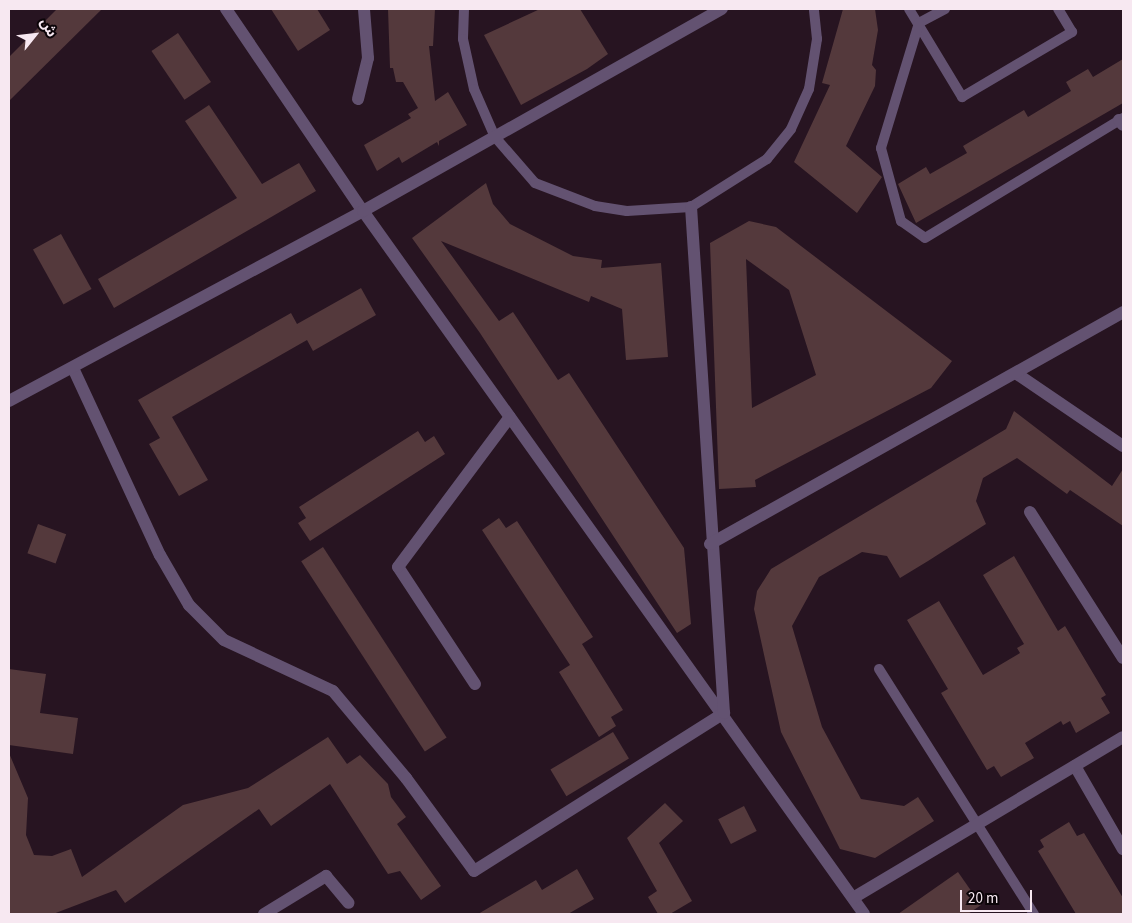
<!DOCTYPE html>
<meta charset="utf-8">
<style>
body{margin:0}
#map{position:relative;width:1132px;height:923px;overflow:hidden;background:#271421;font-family:"Source Sans 3","Noto Sans Arabic",sans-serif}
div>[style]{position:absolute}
.building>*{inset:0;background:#54393c;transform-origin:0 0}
.lane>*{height:10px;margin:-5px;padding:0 5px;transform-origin:5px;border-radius:5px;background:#635271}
.street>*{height:12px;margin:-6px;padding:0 6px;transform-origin:6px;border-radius:6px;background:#635271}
span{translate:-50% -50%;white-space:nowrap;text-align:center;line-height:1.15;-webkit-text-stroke:4.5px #0b0408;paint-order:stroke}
.frame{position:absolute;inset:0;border:10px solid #f7e8f1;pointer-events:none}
.north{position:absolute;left:10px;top:10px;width:50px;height:50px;-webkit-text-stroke:4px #0b0408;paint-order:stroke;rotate:61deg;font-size:14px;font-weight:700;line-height:20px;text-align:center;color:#f7e8f1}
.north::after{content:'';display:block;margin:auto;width:18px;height:22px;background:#f7e8f1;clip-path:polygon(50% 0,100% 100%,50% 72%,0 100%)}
.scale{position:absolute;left:960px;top:890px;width:72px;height:22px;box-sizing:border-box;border:2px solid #f7e8f1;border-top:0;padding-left:6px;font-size:15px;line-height:18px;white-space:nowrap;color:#f7e8f1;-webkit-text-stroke:4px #0b0408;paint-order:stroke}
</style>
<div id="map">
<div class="building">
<div style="clip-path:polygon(57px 9px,102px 9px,9px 101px,9px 57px)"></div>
<div style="clip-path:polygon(271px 9px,317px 9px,330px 30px,298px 51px)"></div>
<div style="clip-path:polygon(388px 9px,435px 9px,433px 46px,429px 46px,435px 101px,448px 92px,467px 125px,439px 141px,439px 146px,437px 142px,402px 163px,399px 157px,377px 171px,364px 145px,411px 118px,408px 114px,418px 108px,403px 82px,396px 82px,393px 68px,390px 68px)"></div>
<div style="clip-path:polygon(540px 9px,580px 9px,608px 54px,587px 69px,521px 105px,484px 35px)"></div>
<div style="clip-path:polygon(843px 9px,875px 9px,878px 30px,872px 65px,876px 70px,875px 86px,846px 146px,882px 177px,857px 213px,794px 162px,830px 85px,822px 83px)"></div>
<div style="left:178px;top:33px;width:59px;height:32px;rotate:56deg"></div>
<div style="clip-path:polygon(1123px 59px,1123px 103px,916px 223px,898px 184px,926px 167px,930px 174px,967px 153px,963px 146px,1024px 110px,1028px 117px,1071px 91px,1066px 82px,1088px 69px,1093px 77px)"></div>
<div style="clip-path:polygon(209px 105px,262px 184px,299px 163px,316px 191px,114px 308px,98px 279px,237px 198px,185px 121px)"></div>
<div style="clip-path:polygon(486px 183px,493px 204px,510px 224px,573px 256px,602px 260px,601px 268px,661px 263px,668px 357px,626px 360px,622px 309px,591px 296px,589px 302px,441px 241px,499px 321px,513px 312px,558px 380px,569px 373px,684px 548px,691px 624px,677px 633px,480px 333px,412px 238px)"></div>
<div style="clip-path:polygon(evenodd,749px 221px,776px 227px,952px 361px,931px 388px,755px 480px,756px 487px,719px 489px,710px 243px,749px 221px,746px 259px,789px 290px,816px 375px,752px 408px,746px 259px)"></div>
<div style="left:61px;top:234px;width:63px;height:32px;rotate:61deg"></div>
<div style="clip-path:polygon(361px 288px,376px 315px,313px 351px,307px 340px,172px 417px,208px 480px,179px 496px,149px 444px,160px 438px,138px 400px,291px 313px,297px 324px)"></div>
<div style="clip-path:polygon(1014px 411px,1112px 486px,1123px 469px,1123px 526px,1070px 490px,1067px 494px,1017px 458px,983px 478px,976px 501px,986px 524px,928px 561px,900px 578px,887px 556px,862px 552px,819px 577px,792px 626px,822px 727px,861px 799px,904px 806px,918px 797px,934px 821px,875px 858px,840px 849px,781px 732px,754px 609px,757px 591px,771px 569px,1006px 429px)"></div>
<div style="clip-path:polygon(418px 431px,425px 442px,434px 436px,445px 454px,310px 541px,298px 523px,306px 518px,299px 507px)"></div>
<div style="clip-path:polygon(499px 518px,506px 528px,517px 521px,593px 637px,582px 644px,623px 710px,611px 717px,616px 726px,599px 737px,559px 672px,570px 665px,482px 530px)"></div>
<div style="left:38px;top:524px;width:30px;height:31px;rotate:20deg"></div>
<div style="left:323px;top:547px;width:227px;height:26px;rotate:57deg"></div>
<div style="clip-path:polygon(1014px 556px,1058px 631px,1065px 626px,1106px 695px,1101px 698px,1110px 713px,1076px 733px,1070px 721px,1063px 725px,1061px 721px,1025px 743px,1034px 758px,1001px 777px,994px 766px,987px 770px,941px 693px,948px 689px,907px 620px,939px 601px,983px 675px,1020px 653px,1017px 648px,1024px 644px,983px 575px)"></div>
<div style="clip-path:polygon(9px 669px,46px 674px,40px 713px,78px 718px,73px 754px,9px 745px)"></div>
<div style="left:613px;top:732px;width:31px;height:73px;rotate:59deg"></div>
<div style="clip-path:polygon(328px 737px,347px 764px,360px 755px,388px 784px,391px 797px,406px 817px,397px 824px,441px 886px,421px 900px,400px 871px,388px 874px,330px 784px,271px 826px,259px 809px,125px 903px,116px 890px,53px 914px,9px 914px,9px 753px,28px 798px,26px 835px,34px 855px,52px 856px,71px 849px,82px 877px,183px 805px,248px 788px)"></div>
<div style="clip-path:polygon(665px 803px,683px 821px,659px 843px,692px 901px,670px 914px,658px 914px,648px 897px,657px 891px,627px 838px)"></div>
<div style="left:744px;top:806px;width:28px;height:29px;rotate:63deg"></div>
<div style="clip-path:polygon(1069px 822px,1077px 836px,1084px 833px,1123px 898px,1123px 914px,1076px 914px,1038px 851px,1044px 847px,1040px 840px)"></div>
<div style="clip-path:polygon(577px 869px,594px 899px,568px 914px,478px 914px,536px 880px,542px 890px)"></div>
<div style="clip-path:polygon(958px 872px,981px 905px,968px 914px,898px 914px)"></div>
</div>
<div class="lane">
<div style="left:464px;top:9px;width:30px;rotate:92deg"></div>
<div style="left:463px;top:39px;width:51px;rotate:77.6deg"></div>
<div style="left:474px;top:89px;width:52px;rotate:66.4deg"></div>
<div style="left:495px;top:137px;width:61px;rotate:49deg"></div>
<div style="left:535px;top:183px;width:64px;rotate:21deg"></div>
<div style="left:595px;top:206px;width:32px;rotate:9deg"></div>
<div style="left:627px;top:211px;width:64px;rotate:-3.6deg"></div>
<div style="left:691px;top:207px;width:90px;rotate:-32.3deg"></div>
<div style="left:767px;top:159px;width:38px;rotate:-51deg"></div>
<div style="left:791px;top:129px;width:44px;rotate:-65.8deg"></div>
<div style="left:809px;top:89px;width:51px;rotate:-80.9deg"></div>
<div style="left:817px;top:39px;width:30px;rotate:-96deg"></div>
<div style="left:909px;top:9px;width:103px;rotate:58.9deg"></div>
<div style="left:962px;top:97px;width:128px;rotate:-30.6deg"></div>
<div style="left:1072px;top:32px;width:27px;rotate:-121deg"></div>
<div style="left:945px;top:9px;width:30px;rotate:152deg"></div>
<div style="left:919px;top:23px;width:131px;rotate:106.9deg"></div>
<div style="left:881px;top:148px;width:76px;rotate:74.7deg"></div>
<div style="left:901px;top:221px;width:29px;rotate:35deg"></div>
<div style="left:925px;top:238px;width:232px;rotate:-31.2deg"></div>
<div style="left:879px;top:669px;width:290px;rotate:57.7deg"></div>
</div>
<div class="street">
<div style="left:226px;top:9px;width:244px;rotate:55.9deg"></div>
<div style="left:363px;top:211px;width:863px;rotate:54.52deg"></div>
<div style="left:358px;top:99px;width:42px;rotate:-76.3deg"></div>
<div style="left:368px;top:58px;width:49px;rotate:-94.7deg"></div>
<div style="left:1119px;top:120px;width:6px;rotate:51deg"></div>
<div style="left:73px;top:368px;width:206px;rotate:65.1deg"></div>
<div style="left:160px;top:555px;width:58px;rotate:59.9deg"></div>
<div style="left:189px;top:605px;width:49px;rotate:45deg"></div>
<div style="left:224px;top:640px;width:120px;rotate:25.1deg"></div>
<div style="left:333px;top:691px;width:114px;rotate:50deg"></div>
<div style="left:406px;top:778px;width:115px;rotate:53.8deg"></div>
<div style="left:474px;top:871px;width:296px;rotate:-32.3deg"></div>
<div style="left:724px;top:713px;width:507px;rotate:-93.73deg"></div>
<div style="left:1017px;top:374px;width:128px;rotate:34.2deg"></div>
<div style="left:9px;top:401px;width:402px;rotate:-28.2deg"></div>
<div style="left:363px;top:211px;width:412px;rotate:-29.4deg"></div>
<div style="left:1030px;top:512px;width:173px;rotate:57.5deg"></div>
<div style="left:710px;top:544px;width:474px;rotate:-29.3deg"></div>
<div style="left:475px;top:684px;width:140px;rotate:-123.3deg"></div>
<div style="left:398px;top:567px;width:187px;rotate:-53.3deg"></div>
<div style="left:1075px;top:766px;width:96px;rotate:60deg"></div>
<div style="left:853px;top:898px;width:314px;rotate:-30.8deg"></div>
<div style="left:264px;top:914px;width:73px;rotate:-31.5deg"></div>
<div style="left:326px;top:876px;width:35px;rotate:50deg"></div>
</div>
<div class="frame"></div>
<div class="north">ش</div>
<div class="scale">20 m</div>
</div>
